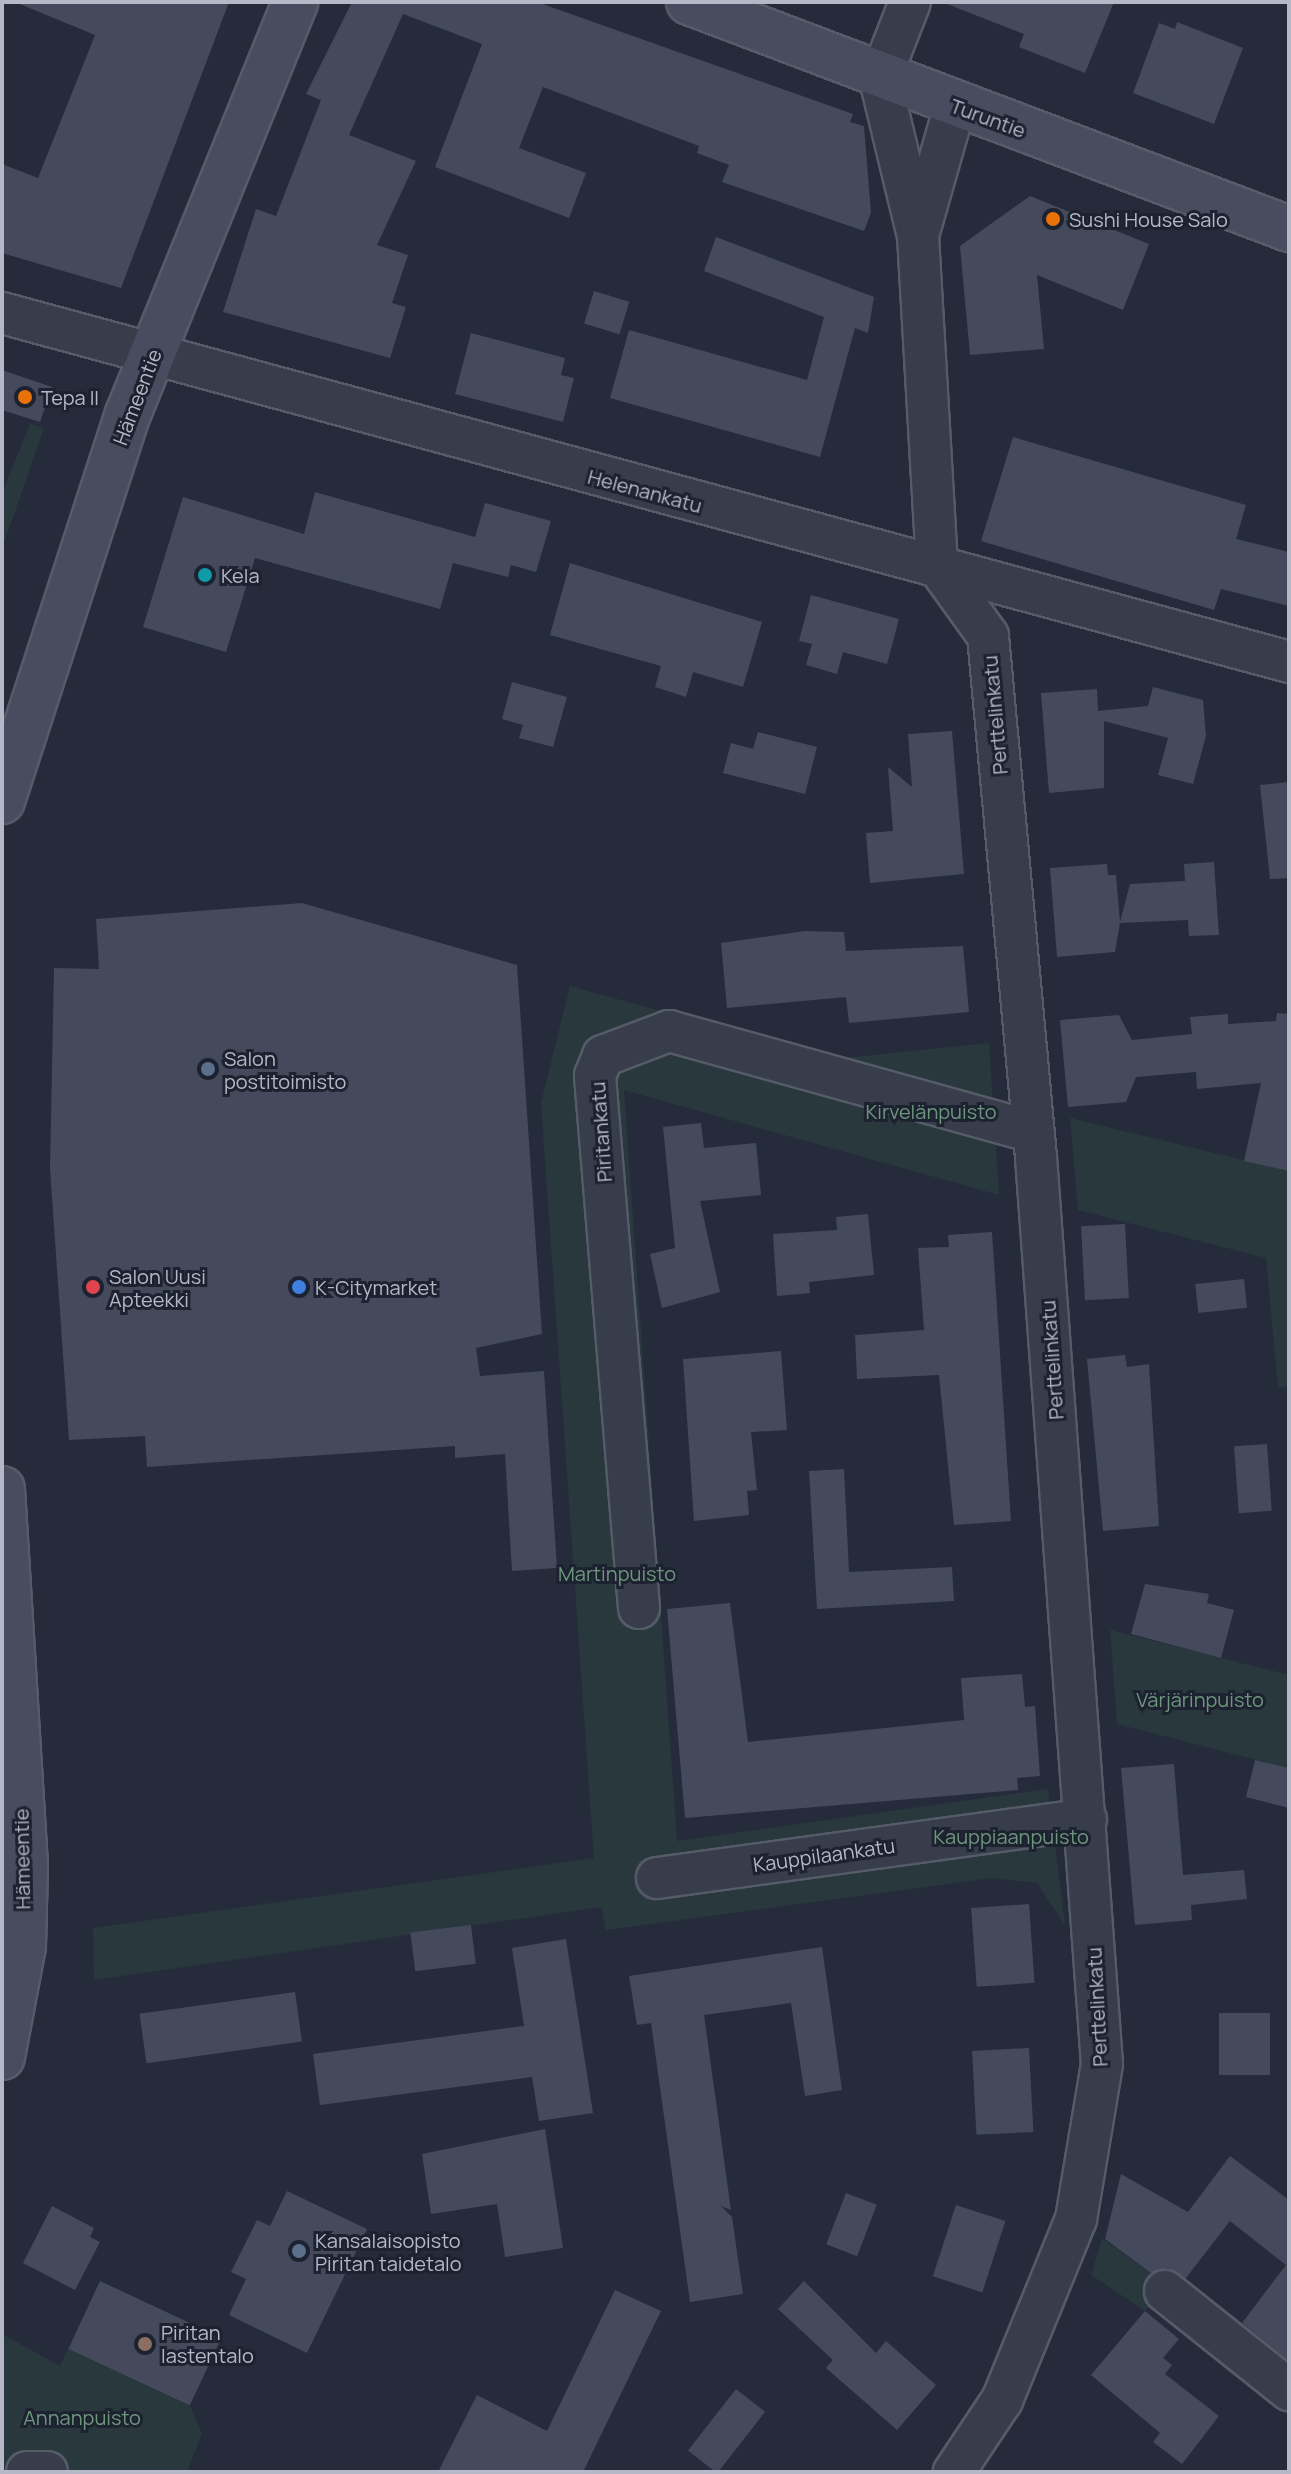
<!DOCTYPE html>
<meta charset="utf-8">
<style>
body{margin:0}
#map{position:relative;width:1291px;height:2474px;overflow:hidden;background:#252b3b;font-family:Manrope,sans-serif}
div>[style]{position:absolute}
.green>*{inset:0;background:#28383d}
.building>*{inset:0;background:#444a5c;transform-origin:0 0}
.roads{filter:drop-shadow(2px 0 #565b69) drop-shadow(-2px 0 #565b69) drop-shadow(0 2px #565b69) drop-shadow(0 -2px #565b69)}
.minor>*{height:40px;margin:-20px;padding:0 20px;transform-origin:20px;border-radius:20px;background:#383d4b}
.secondary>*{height:44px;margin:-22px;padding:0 22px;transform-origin:22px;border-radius:22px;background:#474c5e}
.dots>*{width:22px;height:22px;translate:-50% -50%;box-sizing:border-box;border:4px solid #1d2230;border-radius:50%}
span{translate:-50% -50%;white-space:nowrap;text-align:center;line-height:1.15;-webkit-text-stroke:6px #1d2230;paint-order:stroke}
.street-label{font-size:20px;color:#b4b8c7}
.poi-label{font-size:20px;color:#b4b8c7}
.left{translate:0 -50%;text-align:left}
.park-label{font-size:20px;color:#6d967d}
.frame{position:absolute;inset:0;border:4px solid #b4b8c7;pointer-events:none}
</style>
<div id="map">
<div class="green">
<div style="clip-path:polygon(30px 424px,44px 428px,2px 549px,2px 493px)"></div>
<div style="clip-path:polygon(570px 986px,835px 1059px,989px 1043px,999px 1195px,624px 1090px,677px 1841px,1048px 1789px,1065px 1925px,1037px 1883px,992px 1878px,606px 1930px,601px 1907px,94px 1980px,93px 1928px,594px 1858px,541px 1103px)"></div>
<div style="clip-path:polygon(1070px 1118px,1289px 1171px,1289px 1386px,1278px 1387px,1266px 1258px,1078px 1210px)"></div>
<div style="clip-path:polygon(1110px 1630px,1289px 1675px,1289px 1768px,1117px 1724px)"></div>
<div style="clip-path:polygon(1102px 2238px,1166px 2284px,1145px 2311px,1091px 2275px)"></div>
<div style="clip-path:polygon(2px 2334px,60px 2366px,68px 2349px,190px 2406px,202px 2434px,187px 2472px,2px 2472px)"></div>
</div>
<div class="building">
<div style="clip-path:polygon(229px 2px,121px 288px,2px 253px,2px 164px,38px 178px,95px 35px,15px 2px)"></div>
<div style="clip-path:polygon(352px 2px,537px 2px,853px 114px,850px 122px,864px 126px,871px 213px,864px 231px,722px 182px,729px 165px,697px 153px,699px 146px,543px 87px,519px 148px,586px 173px,569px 218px,435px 167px,482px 44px,403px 14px,349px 135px,416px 161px,377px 245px,408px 255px,392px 303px,406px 307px,390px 358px,223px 312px,256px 209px,276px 216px,321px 100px,306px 94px)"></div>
<div style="clip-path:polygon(1114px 2px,1085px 73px,1019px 47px,1024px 34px,947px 4px)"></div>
<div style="clip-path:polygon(1177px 22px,1243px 48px,1214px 124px,1133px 93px,1159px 23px,1175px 29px)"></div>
<div style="clip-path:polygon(1030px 196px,1149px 244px,1123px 310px,1037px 275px,1044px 349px,970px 355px,960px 246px)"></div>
<div style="clip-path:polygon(716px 237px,874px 297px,868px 333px,855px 328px,820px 457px,610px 398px,629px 330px,807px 380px,824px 317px,704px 271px)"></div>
<div style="left:594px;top:291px;width:37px;height:34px;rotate:17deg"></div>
<div style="clip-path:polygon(471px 333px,565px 358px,561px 375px,574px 378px,563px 422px,455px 394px)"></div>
<div style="clip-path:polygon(2px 370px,52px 387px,40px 422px,2px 410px)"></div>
<div style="clip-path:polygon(1013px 437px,1246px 505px,1236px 539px,1289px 552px,1289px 606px,1221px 589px,1214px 610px,981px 541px)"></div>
<div style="clip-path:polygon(315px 492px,475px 537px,485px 503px,551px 521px,536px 572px,511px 565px,508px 577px,453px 563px,440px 609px,255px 558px,226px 652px,143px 627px,183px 497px,304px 534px)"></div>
<div style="clip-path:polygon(570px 563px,762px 622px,743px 687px,693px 672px,686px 697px,655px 687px,661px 666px,550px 635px)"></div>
<div style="clip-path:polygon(811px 595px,899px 619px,887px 664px,843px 652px,837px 674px,806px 665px,812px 644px,799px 641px)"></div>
<div style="clip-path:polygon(512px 682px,567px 697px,553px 747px,519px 738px,523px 725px,502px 719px)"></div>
<div style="clip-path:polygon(1153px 687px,1203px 700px,1206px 736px,1193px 784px,1158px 775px,1168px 738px,1104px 721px,1104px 788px,1049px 793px,1041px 693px,1097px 689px,1098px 711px,1148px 706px)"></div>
<div style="clip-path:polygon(952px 731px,964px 874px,870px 883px,866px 833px,893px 831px,888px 767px,912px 787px,908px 734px)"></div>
<div style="clip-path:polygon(758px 732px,817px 747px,805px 794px,723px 773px,731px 743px,753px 749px)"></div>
<div style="clip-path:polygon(1289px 782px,1289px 878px,1270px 879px,1260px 785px)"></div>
<div style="clip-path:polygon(1214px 862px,1219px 935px,1189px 936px,1188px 920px,1120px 923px,1115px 952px,1057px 957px,1050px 868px,1107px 864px,1108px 875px,1116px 875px,1120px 922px,1130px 884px,1185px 881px,1184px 864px)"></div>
<div style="clip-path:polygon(302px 903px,517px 965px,542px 1334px,476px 1348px,480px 1376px,544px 1371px,557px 1568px,512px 1571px,505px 1454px,455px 1458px,455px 1446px,147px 1467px,145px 1436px,69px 1440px,50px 1169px,54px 968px,99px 969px,96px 919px)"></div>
<div style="clip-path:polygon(805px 931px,844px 932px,846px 951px,963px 946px,969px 1012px,849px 1023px,846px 997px,727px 1008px,721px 943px)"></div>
<div style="clip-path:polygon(1277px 1013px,1289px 1014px,1289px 1171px,1244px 1161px,1261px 1083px,1197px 1089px,1196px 1072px,1136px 1077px,1126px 1102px,1068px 1107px,1060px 1020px,1119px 1015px,1132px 1040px,1192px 1034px,1190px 1017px,1228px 1014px,1228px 1024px,1276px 1021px)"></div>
<div style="clip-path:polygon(701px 1123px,704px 1148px,756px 1143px,761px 1195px,700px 1201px,720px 1292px,662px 1308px,650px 1254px,675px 1248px,663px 1127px)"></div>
<div style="clip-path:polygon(868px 1214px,874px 1275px,809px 1282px,810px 1293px,777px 1296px,773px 1234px,837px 1230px,836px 1217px)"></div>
<div style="left:1125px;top:1224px;width:74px;height:44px;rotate:87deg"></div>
<div style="clip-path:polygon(992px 1232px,1011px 1521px,954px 1525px,939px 1375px,857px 1379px,855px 1335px,924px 1330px,918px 1248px,949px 1247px,948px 1235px)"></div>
<div style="left:1244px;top:1279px;width:29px;height:49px;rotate:84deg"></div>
<div style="clip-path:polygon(781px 1351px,787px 1430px,751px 1432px,757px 1490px,747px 1491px,749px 1515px,694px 1521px,683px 1359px)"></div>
<div style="clip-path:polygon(1125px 1355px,1127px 1367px,1149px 1364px,1159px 1526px,1103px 1531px,1087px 1359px)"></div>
<div style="left:1267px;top:1444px;width:67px;height:33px;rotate:86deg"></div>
<div style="clip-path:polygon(844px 1469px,849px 1572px,952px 1567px,954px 1601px,817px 1609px,809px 1471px)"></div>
<div style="clip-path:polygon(1145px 1584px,1209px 1594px,1207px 1603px,1234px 1610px,1221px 1658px,1131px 1634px)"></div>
<div style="clip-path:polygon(730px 1603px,748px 1742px,964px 1720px,961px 1678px,1022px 1674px,1025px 1707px,1035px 1706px,1040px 1776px,1017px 1778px,1018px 1790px,685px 1818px,667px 1609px)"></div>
<div style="clip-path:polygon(1255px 1760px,1289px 1768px,1289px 1808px,1246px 1797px)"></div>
<div style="clip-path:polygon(1174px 1764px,1183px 1875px,1244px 1870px,1247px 1899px,1191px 1905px,1192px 1920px,1135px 1925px,1121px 1768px)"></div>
<div style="left:1029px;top:1904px;width:79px;height:58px;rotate:86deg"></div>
<div style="left:471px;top:1925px;width:39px;height:61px;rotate:83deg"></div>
<div style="clip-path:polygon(566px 1939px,593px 2113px,539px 2121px,532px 2077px,320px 2105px,313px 2054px,524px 2026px,512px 1948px)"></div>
<div style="clip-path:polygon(822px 1947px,842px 2090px,805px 2096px,791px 2003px,704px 2015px,731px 2210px,721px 2206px,732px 2217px,743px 2294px,690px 2302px,651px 2023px,637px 2025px,629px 1976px)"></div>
<div style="left:295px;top:1992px;width:50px;height:157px;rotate:82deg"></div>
<div style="left:1219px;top:2013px;width:51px;height:62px"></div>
<div style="left:1029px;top:2048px;width:84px;height:57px;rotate:87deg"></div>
<div style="clip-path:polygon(545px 2129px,563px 2248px,505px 2257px,497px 2204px,431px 2214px,422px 2154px)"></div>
<div style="clip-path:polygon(1230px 2156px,1289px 2200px,1289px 2361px,1242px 2323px,1286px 2265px,1230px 2221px,1186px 2278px,1168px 2268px,1151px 2273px,1105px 2239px,1121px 2174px,1188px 2212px)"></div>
<div style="clip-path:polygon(287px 2191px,367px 2229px,307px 2353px,229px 2315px,246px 2279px,231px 2272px,257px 2220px,270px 2226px)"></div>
<div style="left:846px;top:2193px;width:33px;height:55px;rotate:21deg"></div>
<div style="left:956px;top:2205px;width:52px;height:75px;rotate:18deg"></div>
<div style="clip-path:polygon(52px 2206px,94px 2228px,90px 2237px,100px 2242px,75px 2290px,23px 2263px)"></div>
<div style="left:100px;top:2281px;width:134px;height:75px;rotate:25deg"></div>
<div style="clip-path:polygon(804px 2281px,876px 2353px,886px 2341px,936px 2385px,897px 2430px,826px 2368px,833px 2360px,778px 2309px)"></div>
<div style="clip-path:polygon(615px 2290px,661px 2311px,583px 2472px,438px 2472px,477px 2395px,547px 2431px)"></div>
<div style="clip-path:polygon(1145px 2311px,1179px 2339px,1163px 2358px,1172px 2365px,1165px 2374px,1219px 2416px,1182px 2464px,1153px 2442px,1160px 2433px,1091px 2375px)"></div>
<div style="left:736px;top:2389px;width:37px;height:78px;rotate:38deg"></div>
</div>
<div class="roads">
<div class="minor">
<div style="left:910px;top:2px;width:83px;rotate:111.3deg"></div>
<div style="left:880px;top:79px;width:162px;rotate:76.4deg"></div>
<div style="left:918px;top:236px;width:330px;rotate:86.7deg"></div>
<div style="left:937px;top:565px;width:87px;rotate:54.3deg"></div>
<div style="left:988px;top:636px;width:523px;rotate:84.74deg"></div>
<div style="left:1036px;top:1157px;width:909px;rotate:85.84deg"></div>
<div style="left:1102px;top:2064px;width:157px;rotate:99.5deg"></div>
<div style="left:1076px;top:2219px;width:196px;rotate:112.2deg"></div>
<div style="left:1002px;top:2400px;width:87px;rotate:123.7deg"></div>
<div style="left:919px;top:232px;width:131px;rotate:-74.1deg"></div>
<div style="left:2px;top:313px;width:1333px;rotate:15.17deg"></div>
<div style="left:639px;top:1608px;width:534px;rotate:-94.73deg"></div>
<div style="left:595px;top:1076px;width:22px;rotate:-68deg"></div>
<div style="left:603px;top:1056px;width:71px;rotate:-20.7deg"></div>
<div style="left:669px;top:1031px;width:378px;rotate:15.5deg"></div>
<div style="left:657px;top:1878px;width:433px;rotate:-7.8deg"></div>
<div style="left:1165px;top:2291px;width:159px;rotate:38.6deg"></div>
<div style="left:27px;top:2472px;width:20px"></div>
</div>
<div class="secondary">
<div style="left:689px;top:2px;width:642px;rotate:20.72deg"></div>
<div style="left:2px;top:801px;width:407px;rotate:-72deg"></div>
<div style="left:128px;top:414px;width:445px;rotate:-67.9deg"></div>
<div style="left:2px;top:1489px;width:377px;rotate:86.5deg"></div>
<div style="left:25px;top:1865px;width:81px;rotate:91.4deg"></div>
<div style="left:23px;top:1946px;width:113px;rotate:100.7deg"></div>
</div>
</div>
<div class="dots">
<div style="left:1053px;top:219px;background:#e8710a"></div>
<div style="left:25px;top:397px;background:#e8710a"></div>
<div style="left:205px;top:575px;background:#0f9aa8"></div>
<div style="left:208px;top:1069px;background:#5c6f8a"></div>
<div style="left:93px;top:1287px;background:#e0444e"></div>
<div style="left:299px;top:1287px;background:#3f7fe0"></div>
<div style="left:299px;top:2251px;background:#5c6f8a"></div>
<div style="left:145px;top:2344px;background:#8d6e63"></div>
</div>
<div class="street-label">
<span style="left:988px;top:118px;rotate:20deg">Turuntie</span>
<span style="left:137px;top:397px;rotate:-69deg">Hämeentie</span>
<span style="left:645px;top:491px;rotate:15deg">Helenankatu</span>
<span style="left:995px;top:715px;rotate:-95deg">Perttelinkatu</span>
<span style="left:601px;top:1132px;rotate:-94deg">Piritankatu</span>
<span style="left:1052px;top:1360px;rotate:-94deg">Perttelinkatu</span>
<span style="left:824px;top:1855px;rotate:-8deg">Kauppilaankatu</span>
<span style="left:22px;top:1859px;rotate:-91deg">Hämeentie</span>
<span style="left:1097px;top:2007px;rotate:-93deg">Perttelinkatu</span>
</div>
<div class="poi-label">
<span class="left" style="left:1069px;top:219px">Sushi House Salo</span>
<span class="left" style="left:41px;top:397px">Tepa II</span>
<span class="left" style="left:221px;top:575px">Kela</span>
<span class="left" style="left:224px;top:1070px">Salon<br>postitoimisto</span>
<span class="left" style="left:109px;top:1288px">Salon Uusi<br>Apteekki</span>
<span class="left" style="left:315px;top:1287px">K-Citymarket</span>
<span class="left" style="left:315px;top:2252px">Kansalaisopisto<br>Piritan taidetalo</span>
<span class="left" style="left:161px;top:2344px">Piritan<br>lastentalo</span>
</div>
<div class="park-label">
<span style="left:931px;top:1111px">Kirvelänpuisto</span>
<span style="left:617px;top:1573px">Martinpuisto</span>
<span style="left:1200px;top:1699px">Värjärinpuisto</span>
<span style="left:1011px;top:1836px">Kauppiaanpuisto</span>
<span style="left:82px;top:2417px">Annanpuisto</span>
</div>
<div class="frame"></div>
</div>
